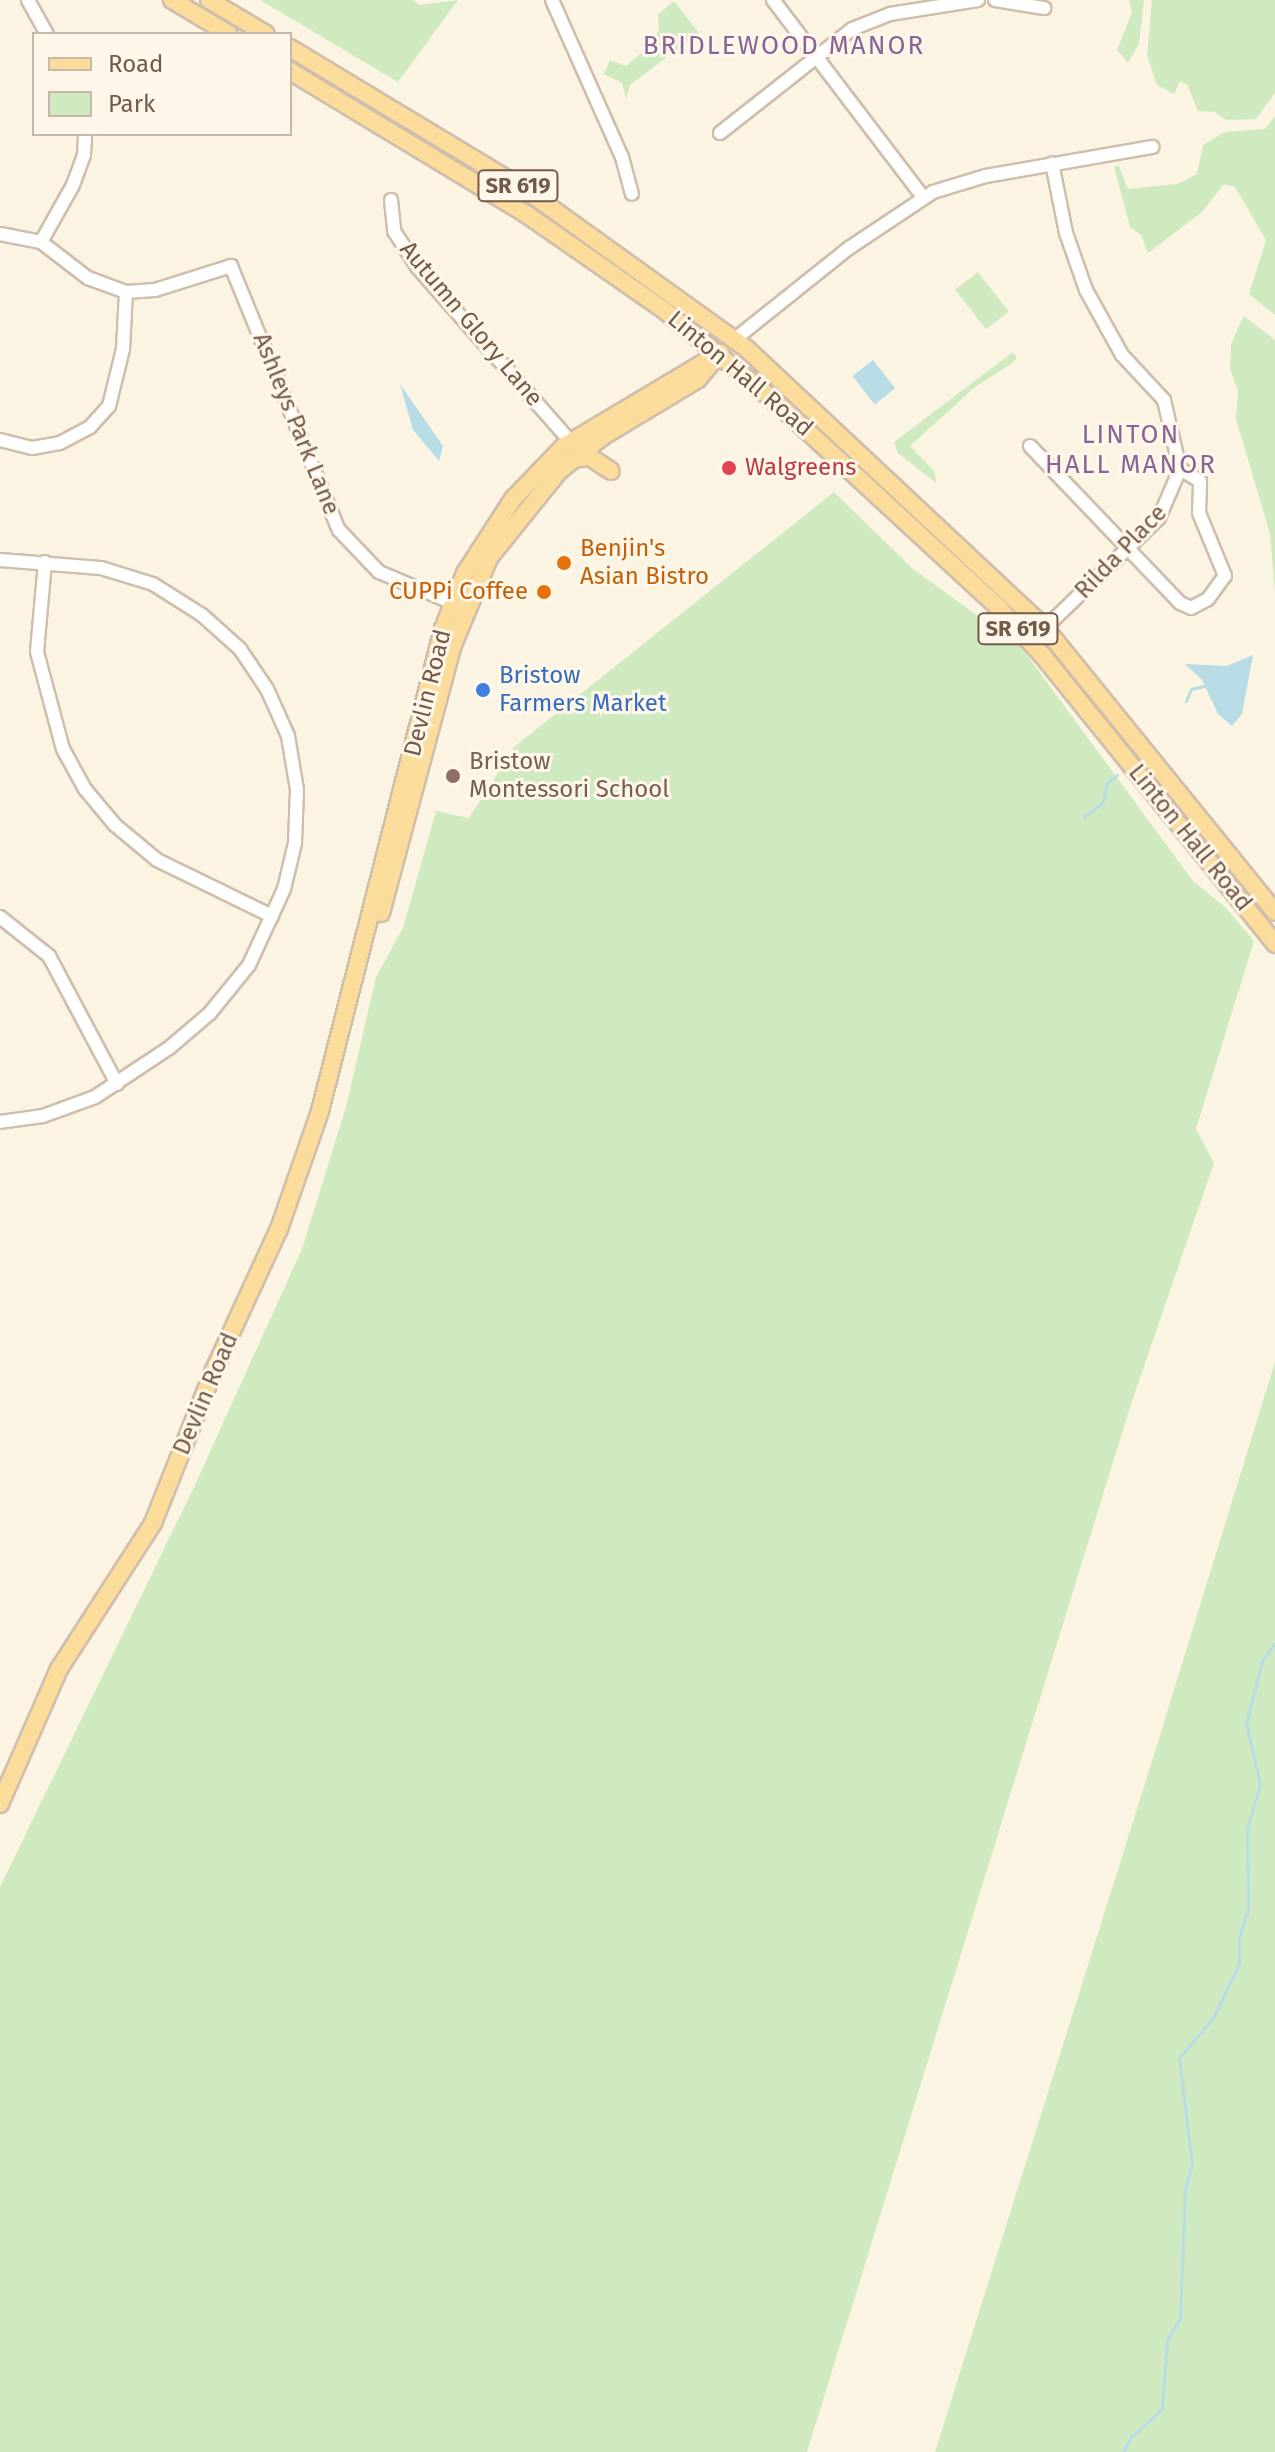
<!DOCTYPE html>
<style>
body{margin:0}
#map{position:relative;width:1275px;height:2452px;overflow:hidden;background:#fcf4e2;font-family:"Fira Sans",sans-serif}
div>[style]{position:absolute}
.green>*{inset:0;background:#cfeac1;transform-origin:0 0}
.water>*{inset:0;background:#b7dce6;transform-origin:0 0}
.stream>*{height:3px;margin:-1.5px;padding:0 1.5px;transform-origin:1.5px;border-radius:1.5px;background:#b7dce6}
.roads{filter:drop-shadow(2px 0 #cfbeac) drop-shadow(-2px 0 #cfbeac) drop-shadow(0 2px #cfbeac) drop-shadow(0 -2px #cfbeac)}
.minor>*{height:12px;margin:-6px;padding:0 6px;transform-origin:6px;border-radius:6px;background:#fff}
.major>*{height:16px;margin:-8px;padding:0 8px;transform-origin:8px;border-radius:8px;background:#fbdc9a}
.dots>*{width:22px;height:22px;translate:-50% -50%;box-sizing:border-box;border:4px solid #fff7e9;border-radius:50%}
span{translate:-50% -50%;white-space:nowrap;text-align:center;line-height:1.15;-webkit-text-stroke:6px #fff7e9;paint-order:stroke}
.shield-label span{padding:2px 6px;background:#fff7e9;border:2px solid;border-radius:6px;-webkit-text-stroke-width:0}
.shield-label{font-size:22px;color:#745a49;font-weight:700}
.street-label{font-size:24px;color:#745a49}
.health-label{font-size:24px;color:#be3a42}
.left{translate:0 -50%;text-align:left}
.food-label{font-size:24px;color:#c56008}
.right{translate:-100% -50%;text-align:right}
.shop-label{font-size:24px;color:#366cbe}
.education-label{font-size:24px;color:#785e54}
.neighbourhood-label{font-size:26px;color:#896497;letter-spacing:2px}
.legend{position:absolute;left:32px;top:32px;width:260px;height:104px;box-sizing:border-box;background:#fff7e9;border:2px solid #c7b8a9;margin:0;padding:10px 14px;list-style:none;font-size:24px;color:#745a49}
.legend li{display:flex;align-items:center;gap:16px;height:40px}
.legend b{width:40px;border:2px solid #c7b8a9}
</style>
<div id="map">
<div class="green">
<div style="clip-path:polygon(260px 0,413px 0,419px 5px,458px 0,398px 82px)"></div>
<div style="clip-path:polygon(1129px 0,1144px 0,1139px 44px,1128px 63px,1117px 50px,1132px 12px)"></div>
<div style="clip-path:polygon(1152px 0,1275px 0,1275px 93px,1256px 119px,1226px 120px,1215px 112px,1198px 111px,1187px 84px,1180px 81px,1174px 94px,1157px 85px,1147px 55px)"></div>
<div style="clip-path:polygon(674px 1px,699px 33px,630px 85px,626px 99px,622px 83px,604px 74px,610px 60px,626px 66px,652px 44px,659px 30px,658px 14px)"></div>
<div style="clip-path:polygon(1275px 116px,1275px 315px,1249px 294px,1266px 240px,1235px 187px,1224px 184px,1202px 212px,1148px 253px,1141px 235px,1130px 227px,1114px 167px,1119px 166px,1128px 189px,1178px 184px,1197px 174px,1203px 145px,1225px 132px,1265px 129px)"></div>
<div style="left:978px;top:272px;width:50px;height:29px;rotate:52deg"></div>
<div style="clip-path:polygon(1244px 316px,1275px 340px,1275px 593px,1270px 534px,1236px 419px,1238px 391px,1230px 369px,1231px 344px)"></div>
<div style="clip-path:polygon(1013px 352px,1017px 358px,1011px 364px,975px 387px,910px 446px,935px 472px,936px 483px,898px 453px,894px 442px)"></div>
<div style="clip-path:polygon(834px 492px,913px 569px,1021px 647px,1193px 881px,1225px 907px,1254px 941px,1196px 1129px,1214px 1163px,1131px 1404px,807px 2452px,0 2452px,0 1887px,194px 1487px,302px 1249px,346px 1107px,376px 977px,403px 928px,436px 811px,469px 818px,514px 747px)"></div>
<div style="clip-path:polygon(1275px 1362px,1275px 2452px,935px 2452px,1148px 1774px)"></div>
</div>
<div class="water">
<div style="left:873px;top:360px;width:36px;height:26px;rotate:52deg"></div>
<div style="clip-path:polygon(400px 384px,443px 446px,439px 461px,413px 430px)"></div>
<div style="clip-path:polygon(1253px 655px,1242px 714px,1232px 726px,1218px 714px,1202px 680px,1185px 664px,1227px 666px)"></div>
</div>
<div class="stream">
<div style="left:1186px;top:701px;width:13px;rotate:-67deg"></div>
<div style="left:1191px;top:689px;width:13px;rotate:-13deg"></div>
<div style="left:1084px;top:817px;width:24px;rotate:-38deg"></div>
<div style="left:1103px;top:802px;width:19px;rotate:-78deg"></div>
<div style="left:1107px;top:783px;width:13px;rotate:-39deg"></div>
<div style="left:1123px;top:2452px;width:17px;rotate:-62deg"></div>
<div style="left:1131px;top:2437px;width:42px;rotate:-42.1deg"></div>
<div style="left:1162px;top:2409px;width:69px;rotate:-85.9deg"></div>
<div style="left:1167px;top:2340px;width:26px;rotate:-59deg"></div>
<div style="left:1180px;top:2318px;width:129px;rotate:-87.8deg"></div>
<div style="left:1185px;top:2189px;width:25px;rotate:-74deg"></div>
<div style="left:1192px;top:2165px;width:108px;rotate:-96.9deg"></div>
<div style="left:1179px;top:2058px;width:52px;rotate:-49.6deg"></div>
<div style="left:1213px;top:2018px;width:60px;rotate:-64.3deg"></div>
<div style="left:1239px;top:1964px;width:27px;rotate:-90deg"></div>
<div style="left:1239px;top:1937px;width:29px;rotate:-72deg"></div>
<div style="left:1248px;top:1909px;width:80px;rotate:-90.7deg"></div>
<div style="left:1247px;top:1829px;width:47px;rotate:-73.9deg"></div>
<div style="left:1260px;top:1784px;width:63px;rotate:-102.9deg"></div>
<div style="left:1246px;top:1723px;width:64px;rotate:-75.5deg"></div>
<div style="left:1262px;top:1661px;width:22px;rotate:-54deg"></div>
</div>
<div class="roads">
<div class="minor">
<div style="left:28px;top:0;width:39px;rotate:61deg"></div>
<div style="left:552px;top:0;width:172px;rotate:66deg"></div>
<div style="left:622px;top:157px;width:38px;rotate:75deg"></div>
<div style="left:773px;top:0;width:248px;rotate:52.7deg"></div>
<div style="left:995px;top:0;width:50px;rotate:9.3deg"></div>
<div style="left:720px;top:133px;width:168px;rotate:-38.2deg"></div>
<div style="left:852px;top:29px;width:41px;rotate:-21.5deg"></div>
<div style="left:890px;top:14px;width:89px;rotate:-9deg"></div>
<div style="left:391px;top:200px;width:31px;rotate:84deg"></div>
<div style="left:394px;top:231px;width:44px;rotate:57deg"></div>
<div style="left:418px;top:268px;width:230px;rotate:48.7deg"></div>
<div style="left:0;top:234px;width:42px;rotate:11deg"></div>
<div style="left:41px;top:242px;width:59px;rotate:37.5deg"></div>
<div style="left:88px;top:278px;width:40px;rotate:20.2deg"></div>
<div style="left:126px;top:292px;width:29px;rotate:-4deg"></div>
<div style="left:155px;top:290px;width:80px;rotate:-17.5deg"></div>
<div style="left:231px;top:266px;width:285px;rotate:67.8deg"></div>
<div style="left:339px;top:530px;width:58px;rotate:46.4deg"></div>
<div style="left:379px;top:572px;width:86px;rotate:22.7deg"></div>
<div style="left:41px;top:242px;width:65px;rotate:-60.7deg"></div>
<div style="left:73px;top:185px;width:32px;rotate:-70deg"></div>
<div style="left:84px;top:155px;width:21px;rotate:-87deg"></div>
<div style="left:735px;top:339px;width:146px;rotate:-38.6deg"></div>
<div style="left:849px;top:248px;width:101px;rotate:-33.7deg"></div>
<div style="left:933px;top:192px;width:55px;rotate:-16.8deg"></div>
<div style="left:986px;top:176px;width:169px;rotate:-9.9deg"></div>
<div style="left:0;top:440px;width:33px;rotate:14deg"></div>
<div style="left:32px;top:448px;width:28px;rotate:-10deg"></div>
<div style="left:60px;top:443px;width:34px;rotate:-28deg"></div>
<div style="left:90px;top:427px;width:28px;rotate:-48deg"></div>
<div style="left:109px;top:406px;width:59px;rotate:-76.2deg"></div>
<div style="left:123px;top:349px;width:57px;rotate:-87deg"></div>
<div style="left:1030px;top:446px;width:217px;rotate:46.3deg"></div>
<div style="left:1180px;top:603px;width:12px;rotate:24deg"></div>
<div style="left:1191px;top:608px;width:19px;rotate:-28deg"></div>
<div style="left:1208px;top:599px;width:29px;rotate:-54deg"></div>
<div style="left:1225px;top:576px;width:68px;rotate:-112.4deg"></div>
<div style="left:1199px;top:513px;width:32px;rotate:-88deg"></div>
<div style="left:1200px;top:481px;width:23px;rotate:-149deg"></div>
<div style="left:0;top:560px;width:101px;rotate:4.5deg"></div>
<div style="left:101px;top:568px;width:54px;rotate:17.1deg"></div>
<div style="left:153px;top:584px;width:58px;rotate:32.3deg"></div>
<div style="left:202px;top:615px;width:51px;rotate:41.8deg"></div>
<div style="left:240px;top:649px;width:48px;rotate:56deg"></div>
<div style="left:267px;top:689px;width:51px;rotate:65.9deg"></div>
<div style="left:288px;top:736px;width:55px;rotate:80.5deg"></div>
<div style="left:297px;top:790px;width:53px;rotate:92.2deg"></div>
<div style="left:295px;top:843px;width:47px;rotate:103.4deg"></div>
<div style="left:284px;top:889px;width:84px;rotate:114.7deg"></div>
<div style="left:249px;top:965px;width:62px;rotate:129.1deg"></div>
<div style="left:210px;top:1013px;width:54px;rotate:139.5deg"></div>
<div style="left:169px;top:1048px;width:89px;rotate:146.5deg"></div>
<div style="left:95px;top:1097px;width:55px;rotate:159.9deg"></div>
<div style="left:43px;top:1116px;width:43px;rotate:172.1deg"></div>
<div style="left:45px;top:562px;width:90px;rotate:95.1deg"></div>
<div style="left:37px;top:652px;width:100px;rotate:75deg"></div>
<div style="left:63px;top:749px;width:46px;rotate:61.2deg"></div>
<div style="left:85px;top:789px;width:47px;rotate:50.2deg"></div>
<div style="left:115px;top:825px;width:55px;rotate:39.8deg"></div>
<div style="left:157px;top:860px;width:128px;rotate:26deg"></div>
<div style="left:1045px;top:628px;width:158px;rotate:-44deg"></div>
<div style="left:1159px;top:518px;width:53px;rotate:-66.8deg"></div>
<div style="left:1180px;top:469px;width:71px;rotate:-103.1deg"></div>
<div style="left:1164px;top:400px;width:62px;rotate:-133deg"></div>
<div style="left:1122px;top:355px;width:74px;rotate:-119deg"></div>
<div style="left:1086px;top:290px;width:60px;rotate:-109.3deg"></div>
<div style="left:1066px;top:233px;width:71px;rotate:-101.3deg"></div>
<div style="left:0;top:917px;width:63px;rotate:38.5deg"></div>
<div style="left:49px;top:956px;width:145px;rotate:62deg"></div>
</div>
<div class="major">
<div style="left:172px;top:0;width:66px;rotate:30.8deg"></div>
<div style="left:209px;top:0;width:66px;rotate:30.8deg"></div>
<div style="left:290px;top:48px;width:280px;rotate:31.1deg"></div>
<div style="left:530px;top:193px;width:267px;rotate:35.7deg"></div>
<div style="left:747px;top:349px;width:408px;rotate:43.1deg"></div>
<div style="left:1045px;top:628px;width:365px;rotate:51deg"></div>
<div style="left:290px;top:71px;width:276px;rotate:31.2deg"></div>
<div style="left:526px;top:214px;width:168px;rotate:34.8deg"></div>
<div style="left:664px;top:310px;width:146px;rotate:39.5deg"></div>
<div style="left:777px;top:403px;width:301px;rotate:42.7deg"></div>
<div style="left:998px;top:607px;width:67px;rotate:47.4deg"></div>
<div style="left:1043px;top:656px;width:370px;rotate:51.1deg"></div>
<div style="left:573px;top:459px;width:17px;rotate:-7deg"></div>
<div style="left:590px;top:457px;width:25px;rotate:34deg"></div>
<div style="left:381px;top:913px;width:278px;rotate:-75deg"></div>
<div style="left:453px;top:645px;width:94px;rotate:-67.5deg"></div>
<div style="left:489px;top:558px;width:112px;rotate:-51.2deg"></div>
<div style="left:559px;top:471px;width:55px;rotate:-38.3deg"></div>
<div style="left:602px;top:437px;width:112px;rotate:-31.1deg"></div>
<div style="left:698px;top:379px;width:34px;rotate:-50deg"></div>
<div style="left:0;top:1804px;width:147px;rotate:-66.4deg"></div>
<div style="left:59px;top:1669px;width:174px;rotate:-57.2deg"></div>
<div style="left:153px;top:1523px;width:165px;rotate:-68.3deg"></div>
<div style="left:214px;top:1370px;width:155px;rotate:-65.3deg"></div>
<div style="left:279px;top:1229px;width:125px;rotate:-70.8deg"></div>
<div style="left:320px;top:1111px;width:497px;rotate:-75.7deg"></div>
<div style="left:443px;top:629px;width:60px;rotate:-68.6deg"></div>
<div style="left:465px;top:573px;width:88px;rotate:-57deg"></div>
<div style="left:513px;top:499px;width:74px;rotate:-46.1deg"></div>
<div style="left:564px;top:446px;width:182px;rotate:-30.8deg"></div>
</div>
</div>
<div class="dots">
<div style="left:729px;top:468px;background:#e0444e"></div>
<div style="left:564px;top:563px;background:#e8710a"></div>
<div style="left:544px;top:592px;background:#e8710a"></div>
<div style="left:483px;top:690px;background:#3f7fe0"></div>
<div style="left:453px;top:776px;background:#8d6e63"></div>
</div>
<div class="shield-label">
<span style="left:518px;top:186px">SR 619</span>
<span style="left:1018px;top:629px">SR 619</span>
</div>
<div class="street-label">
<span style="left:471px;top:324px;rotate:50deg">Autumn Glory Lane</span>
<span style="left:740px;top:374px;rotate:40deg">Linton Hall Road</span>
<span style="left:296px;top:424px;rotate:68deg">Ashleys Park Lane</span>
<span style="left:1121px;top:552px;rotate:-46deg">Rilda Place</span>
<span style="left:428px;top:693px;rotate:-76deg">Devlin Road</span>
<span style="left:1190px;top:838px;rotate:51deg">Linton Hall Road</span>
<span style="left:206px;top:1394px;rotate:-67deg">Devlin Road</span>
</div>
<div class="health-label">
<span class="left" style="left:745px;top:468px">Walgreens</span>
</div>
<div class="food-label">
<span class="left" style="left:580px;top:563px">Benjin's<br>Asian Bistro</span>
<span class="right" style="left:528px;top:592px">CUPPi Coffee</span>
</div>
<div class="shop-label">
<span class="left" style="left:499px;top:690px">Bristow<br>Farmers Market</span>
</div>
<div class="education-label">
<span class="left" style="left:469px;top:776px">Bristow<br>Montessori School</span>
</div>
<div class="neighbourhood-label">
<span style="left:784px;top:46px">BRIDLEWOOD MANOR</span>
<span style="left:1131px;top:450px">LINTON<br>HALL MANOR</span>
</div>
<ul class="legend">
<li><b style="height:10px;background:#fbdc9a"></b>Road</li>
<li><b style="height:22px;background:#cfeac1"></b>Park</li>
</ul>
</div>
